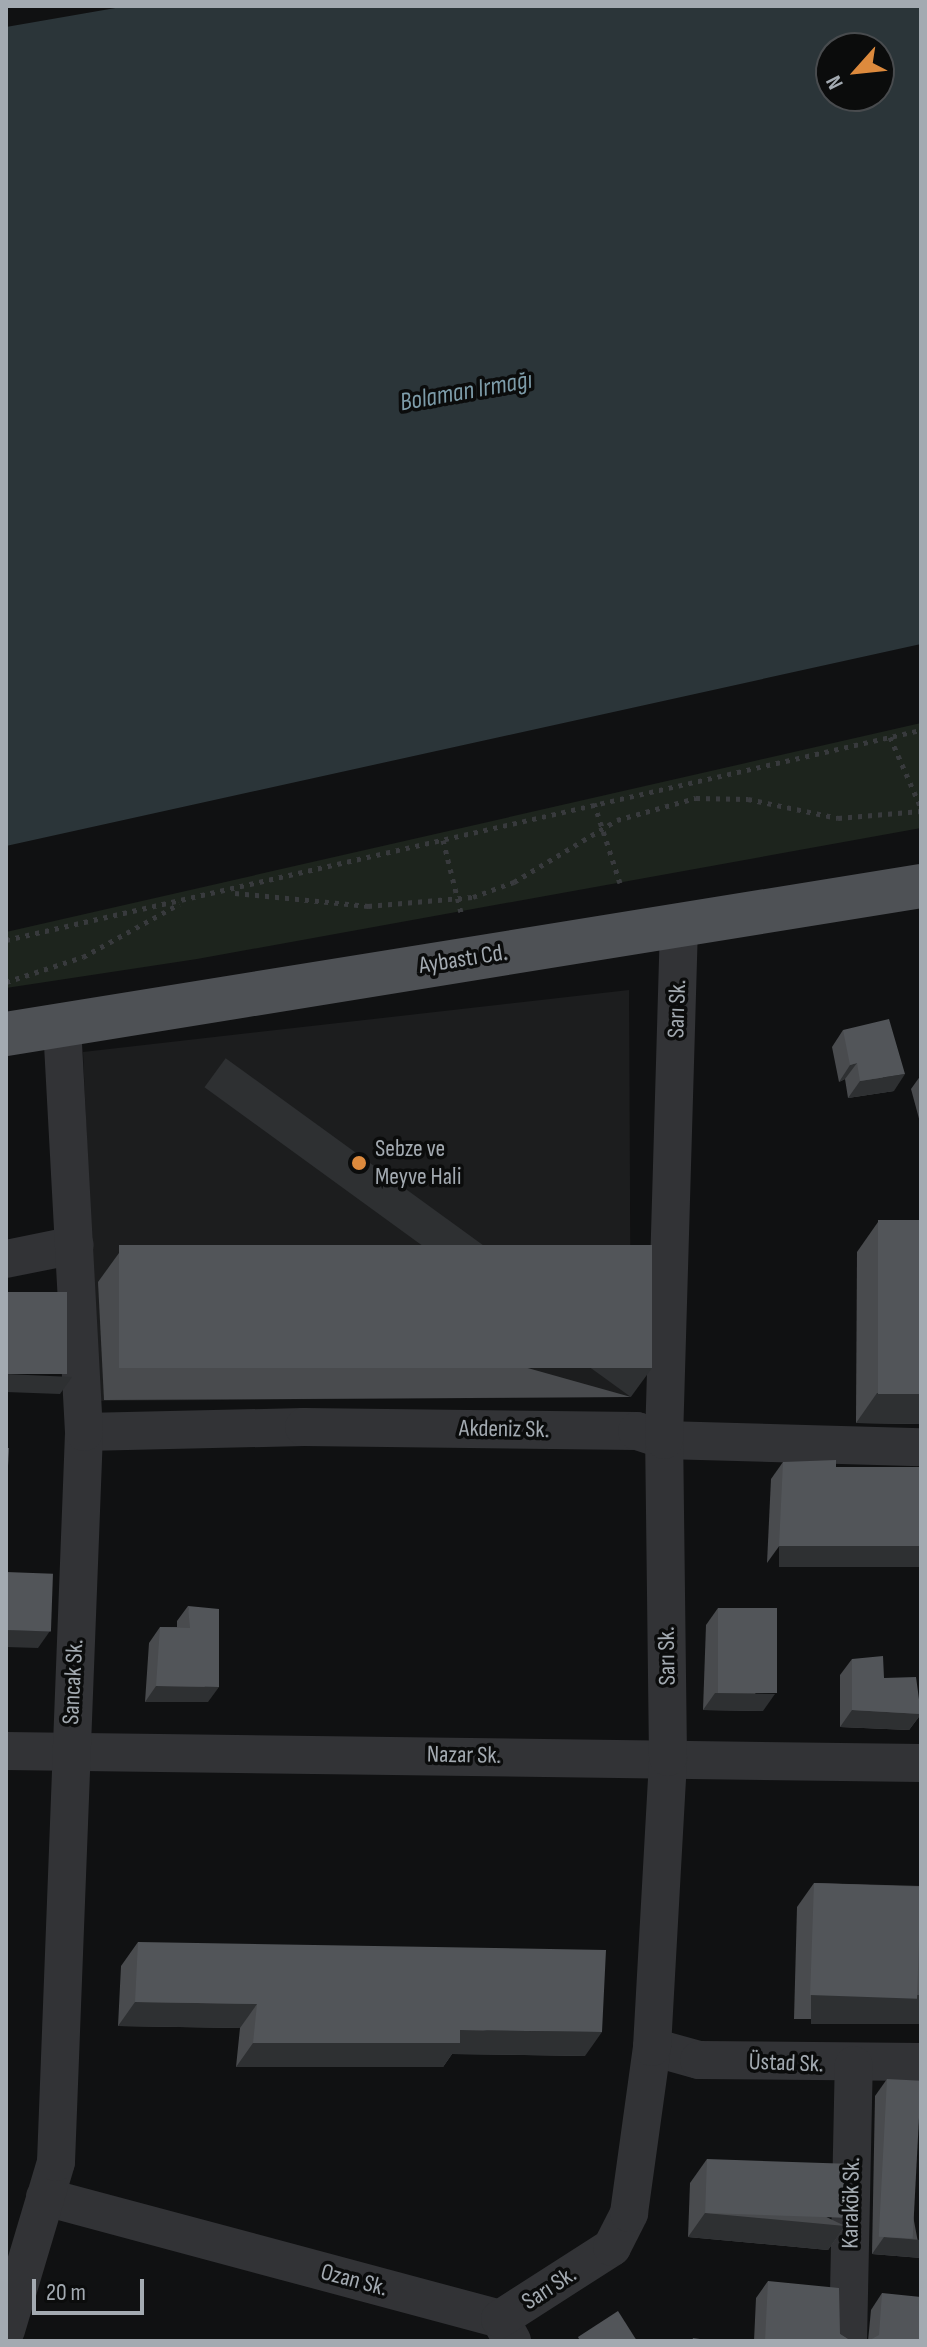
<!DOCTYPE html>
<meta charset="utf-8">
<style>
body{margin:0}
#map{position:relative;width:927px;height:2347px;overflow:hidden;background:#101112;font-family:"Sofia Sans Condensed",sans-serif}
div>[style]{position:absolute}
.built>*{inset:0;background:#1c1d1e}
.green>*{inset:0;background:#1d241d}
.water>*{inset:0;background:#2b3539}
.path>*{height:5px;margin-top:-2.5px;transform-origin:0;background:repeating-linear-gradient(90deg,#383a3d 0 4px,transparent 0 10px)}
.minor>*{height:38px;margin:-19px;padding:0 19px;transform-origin:19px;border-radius:19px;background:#323336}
.major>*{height:44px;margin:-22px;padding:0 22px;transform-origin:22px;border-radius:22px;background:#4e5155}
.wall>*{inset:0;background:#494b4e}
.shaded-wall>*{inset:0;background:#2e3032;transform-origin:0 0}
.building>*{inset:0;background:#525559;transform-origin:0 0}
.dots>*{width:22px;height:22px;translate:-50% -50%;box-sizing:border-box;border:4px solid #0b0c0c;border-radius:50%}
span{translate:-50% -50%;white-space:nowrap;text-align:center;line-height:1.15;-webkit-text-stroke:7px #0b0c0c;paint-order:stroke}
.street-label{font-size:24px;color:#a3aab1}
.poi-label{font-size:24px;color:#a3aab1}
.left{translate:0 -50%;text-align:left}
.water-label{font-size:26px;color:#7d9ca9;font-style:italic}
.frame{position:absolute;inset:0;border:8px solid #a3aab1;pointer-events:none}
.north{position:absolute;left:815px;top:32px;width:80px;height:80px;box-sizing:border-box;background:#0b0c0c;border:2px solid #484b4e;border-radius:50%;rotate:243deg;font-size:22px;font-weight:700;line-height:32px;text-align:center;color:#a3aab1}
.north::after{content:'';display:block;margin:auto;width:28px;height:36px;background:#dd8a3d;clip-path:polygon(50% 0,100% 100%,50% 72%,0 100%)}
.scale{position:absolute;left:32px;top:2279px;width:112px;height:36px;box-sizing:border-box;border:4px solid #a3aab1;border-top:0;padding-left:10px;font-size:24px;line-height:28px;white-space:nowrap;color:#a3aab1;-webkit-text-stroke:6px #0b0c0c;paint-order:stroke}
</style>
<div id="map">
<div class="built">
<div style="clip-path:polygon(629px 990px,631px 1397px,98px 1401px,83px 1052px)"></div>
</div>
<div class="green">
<div style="clip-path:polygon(921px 723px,921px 828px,197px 959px,6px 988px,6px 932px)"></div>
</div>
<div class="water">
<div style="clip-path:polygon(evenodd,127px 6px,921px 6px,921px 644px,6px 846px,6px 27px,127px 6px,831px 48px,879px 48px,879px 96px,831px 96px,831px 48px)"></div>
</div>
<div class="path">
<div style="left:890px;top:737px;width:77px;rotate:66.4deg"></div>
<div style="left:594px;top:803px;width:84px;rotate:72deg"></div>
<div style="left:443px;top:840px;width:74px;rotate:76deg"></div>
<div style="left:235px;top:893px;width:134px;rotate:5.6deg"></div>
<div style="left:368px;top:906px;width:105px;rotate:-4.9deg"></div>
<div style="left:473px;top:897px;width:44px;rotate:-20.1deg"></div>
<div style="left:514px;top:882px;width:120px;rotate:-31deg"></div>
<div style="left:617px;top:820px;width:82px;rotate:-15.6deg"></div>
<div style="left:696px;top:798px;width:52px;rotate:1.1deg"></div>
<div style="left:748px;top:799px;width:92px;rotate:11.9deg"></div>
<div style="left:838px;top:818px;width:83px;rotate:-4.8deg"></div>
<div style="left:6px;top:940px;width:939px;rotate:-12.93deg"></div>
<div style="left:6px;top:982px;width:81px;rotate:-18deg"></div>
<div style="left:83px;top:957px;width:110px;rotate:-28.9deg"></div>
</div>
<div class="minor">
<div style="left:6px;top:1259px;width:70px;rotate:-11.5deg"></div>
<div style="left:84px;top:1432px;width:220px;rotate:-1.3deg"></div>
<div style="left:304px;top:1427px;width:333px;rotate:0.7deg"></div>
<div style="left:637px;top:1431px;width:28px;rotate:18deg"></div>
<div style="left:664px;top:1440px;width:257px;rotate:1.6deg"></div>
<div style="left:6px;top:1751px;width:915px;rotate:0.75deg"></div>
<div style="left:652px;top:2047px;width:49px;rotate:15.5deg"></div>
<div style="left:699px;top:2060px;width:222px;rotate:0.5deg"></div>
<div style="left:45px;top:2197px;width:471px;rotate:15deg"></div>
<div style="left:500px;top:2319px;width:25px;rotate:61deg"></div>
<div style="left:500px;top:2319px;width:133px;rotate:-32.7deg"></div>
<div style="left:612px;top:2247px;width:38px;rotate:-63deg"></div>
<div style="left:629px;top:2213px;width:168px;rotate:-82.1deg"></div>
<div style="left:652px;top:2047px;width:290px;rotate:-86.8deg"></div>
<div style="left:668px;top:1757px;width:317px;rotate:-90.7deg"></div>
<div style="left:664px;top:1440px;width:514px;rotate:-88.33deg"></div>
<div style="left:6px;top:2330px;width:175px;rotate:-73.4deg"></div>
<div style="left:56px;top:2162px;width:731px;rotate:-87.8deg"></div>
<div style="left:84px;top:1432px;width:406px;rotate:-93.1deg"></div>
<div style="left:848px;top:2341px;width:276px;rotate:-88.8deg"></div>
</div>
<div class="major">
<div style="left:6px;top:1034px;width:927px;rotate:-9.19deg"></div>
</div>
<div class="wall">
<div style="clip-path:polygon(843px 1030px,894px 1091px,848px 1098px,845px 1079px,839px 1082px,832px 1047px)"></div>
<div style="clip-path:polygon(921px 1075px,921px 1126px,911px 1089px)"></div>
<div style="clip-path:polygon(921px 1220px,921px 1424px,856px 1423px,857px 1252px,878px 1222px)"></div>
<div style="clip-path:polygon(119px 1253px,631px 1397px,104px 1400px,98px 1282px)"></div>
<div style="clip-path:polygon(783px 1462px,836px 1467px,767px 1563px,771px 1479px)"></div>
<div style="clip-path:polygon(188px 1606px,208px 1702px,145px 1702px,149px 1643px,160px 1627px,177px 1627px,177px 1621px)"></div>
<div style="clip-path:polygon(718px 1608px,763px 1711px,703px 1710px,706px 1625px)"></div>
<div style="clip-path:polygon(852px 1659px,921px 1714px,909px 1730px,840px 1727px,840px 1675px)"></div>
<div style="clip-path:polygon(814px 1883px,921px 1886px,921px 2019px,794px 2019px,797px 1907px)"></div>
<div style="clip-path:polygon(138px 1942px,585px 2056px,452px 2054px,443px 2067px,236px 2067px,240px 2028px,118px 2026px,121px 1966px)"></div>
<div style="clip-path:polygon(887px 2079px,921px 2258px,872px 2254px,875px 2096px)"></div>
<div style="clip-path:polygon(707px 2159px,845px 2226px,828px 2250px,688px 2237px,690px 2183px)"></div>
<div style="clip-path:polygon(768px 2281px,840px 2334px,851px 2341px,754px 2341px,756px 2298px)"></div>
<div style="clip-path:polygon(882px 2293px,921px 2341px,868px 2341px,871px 2310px)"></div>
</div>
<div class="shaded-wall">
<div style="clip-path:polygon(857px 1063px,845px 1079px,839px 1082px,850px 1065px)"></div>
<div style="clip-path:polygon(905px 1074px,894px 1091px,848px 1098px,860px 1081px)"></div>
<div style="left:652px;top:1368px;width:36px;height:527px;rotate:126deg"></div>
<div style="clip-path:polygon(6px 1374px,72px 1377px,60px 1394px,6px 1392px)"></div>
<div style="clip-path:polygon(877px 1393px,921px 1394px,921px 1424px,856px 1423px)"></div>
<div style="left:779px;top:1546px;width:142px;height:21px"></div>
<div style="clip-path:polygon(6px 1630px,50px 1631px,38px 1648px,6px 1647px)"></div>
<div style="clip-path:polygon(156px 1686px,219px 1687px,208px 1702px,145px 1702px)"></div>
<div style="clip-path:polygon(715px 1693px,775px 1694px,763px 1711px,703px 1710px)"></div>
<div style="clip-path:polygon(852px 1710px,921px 1714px,909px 1730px,840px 1727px)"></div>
<div style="left:811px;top:1995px;width:110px;height:29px"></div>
<div style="clip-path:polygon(135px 2002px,257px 2004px,240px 2028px,118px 2026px)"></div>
<div style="clip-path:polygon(460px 2030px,602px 2032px,585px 2056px,452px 2054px,443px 2067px,236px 2067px,253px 2043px)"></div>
<div style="clip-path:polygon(705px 2213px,845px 2226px,828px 2250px,688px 2237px)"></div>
<div style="clip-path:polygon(884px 2237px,921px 2240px,921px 2258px,872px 2254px)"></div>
</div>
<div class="building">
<div style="clip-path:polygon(889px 1019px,905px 1074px,860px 1081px,857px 1063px,850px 1065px,843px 1030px)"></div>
<div style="left:921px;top:1220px;width:174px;height:43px;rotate:90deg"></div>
<div style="left:652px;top:1245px;width:123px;height:533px;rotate:90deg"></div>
<div style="left:6px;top:1292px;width:61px;height:82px"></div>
<div style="clip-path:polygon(6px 1448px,9px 1448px,6px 1503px)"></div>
<div style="clip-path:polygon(836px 1460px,836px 1467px,921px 1467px,921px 1546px,779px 1546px,783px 1462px)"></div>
<div style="left:6px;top:1572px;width:47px;height:58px;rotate:2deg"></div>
<div style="clip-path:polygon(188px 1606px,219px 1609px,219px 1687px,156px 1686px,160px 1627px,190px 1628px)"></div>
<div style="left:718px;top:1608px;width:59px;height:85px"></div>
<div style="clip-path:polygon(883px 1656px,884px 1678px,916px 1677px,921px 1714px,852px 1710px,852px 1659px)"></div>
<div style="left:814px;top:1883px;width:107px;height:112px;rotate:2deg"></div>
<div style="clip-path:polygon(138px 1942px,606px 1950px,602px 2032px,460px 2030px,460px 2043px,253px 2043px,257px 2004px,135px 2002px)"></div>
<div style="left:887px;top:2079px;width:34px;height:158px;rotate:3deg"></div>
<div style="left:707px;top:2159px;width:139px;height:54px;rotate:2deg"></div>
<div style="clip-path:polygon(768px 2281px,839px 2288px,840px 2334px,851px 2341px,765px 2341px)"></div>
<div style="clip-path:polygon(882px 2293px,921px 2297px,921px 2341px,868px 2341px,879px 2335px)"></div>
<div style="clip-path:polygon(618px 2311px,637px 2341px,580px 2341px,578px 2337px)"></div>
<div style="clip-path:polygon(693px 2338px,714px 2341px,692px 2341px)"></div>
</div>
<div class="dots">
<div style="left:359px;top:1163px;background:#dd8a3d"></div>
</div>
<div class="street-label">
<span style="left:463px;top:959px;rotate:-9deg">Aybastı Cd.</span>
<span style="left:677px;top:1009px;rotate:-88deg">Sarı Sk.</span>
<span style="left:504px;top:1429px;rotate:1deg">Akdeniz Sk.</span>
<span style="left:667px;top:1656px;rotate:-91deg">Sarı Sk.</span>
<span style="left:73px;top:1682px;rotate:-87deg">Sancak Sk.</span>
<span style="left:464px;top:1755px;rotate:1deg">Nazar Sk.</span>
<span style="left:786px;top:2063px;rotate:2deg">Üstad Sk.</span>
<span style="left:851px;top:2203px;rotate:-89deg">Karakök Sk.</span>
<span style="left:354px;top:2280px;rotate:15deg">Ozan Sk.</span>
<span style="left:549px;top:2288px;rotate:-33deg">Sarı Sk.</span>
</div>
<div class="poi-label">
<span class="left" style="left:375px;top:1163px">Sebze ve<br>Meyve Hali</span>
</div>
<div class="water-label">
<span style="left:466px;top:392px;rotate:-10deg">Bolaman Irmağı</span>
</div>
<div class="frame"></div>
<div class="north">N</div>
<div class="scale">20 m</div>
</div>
